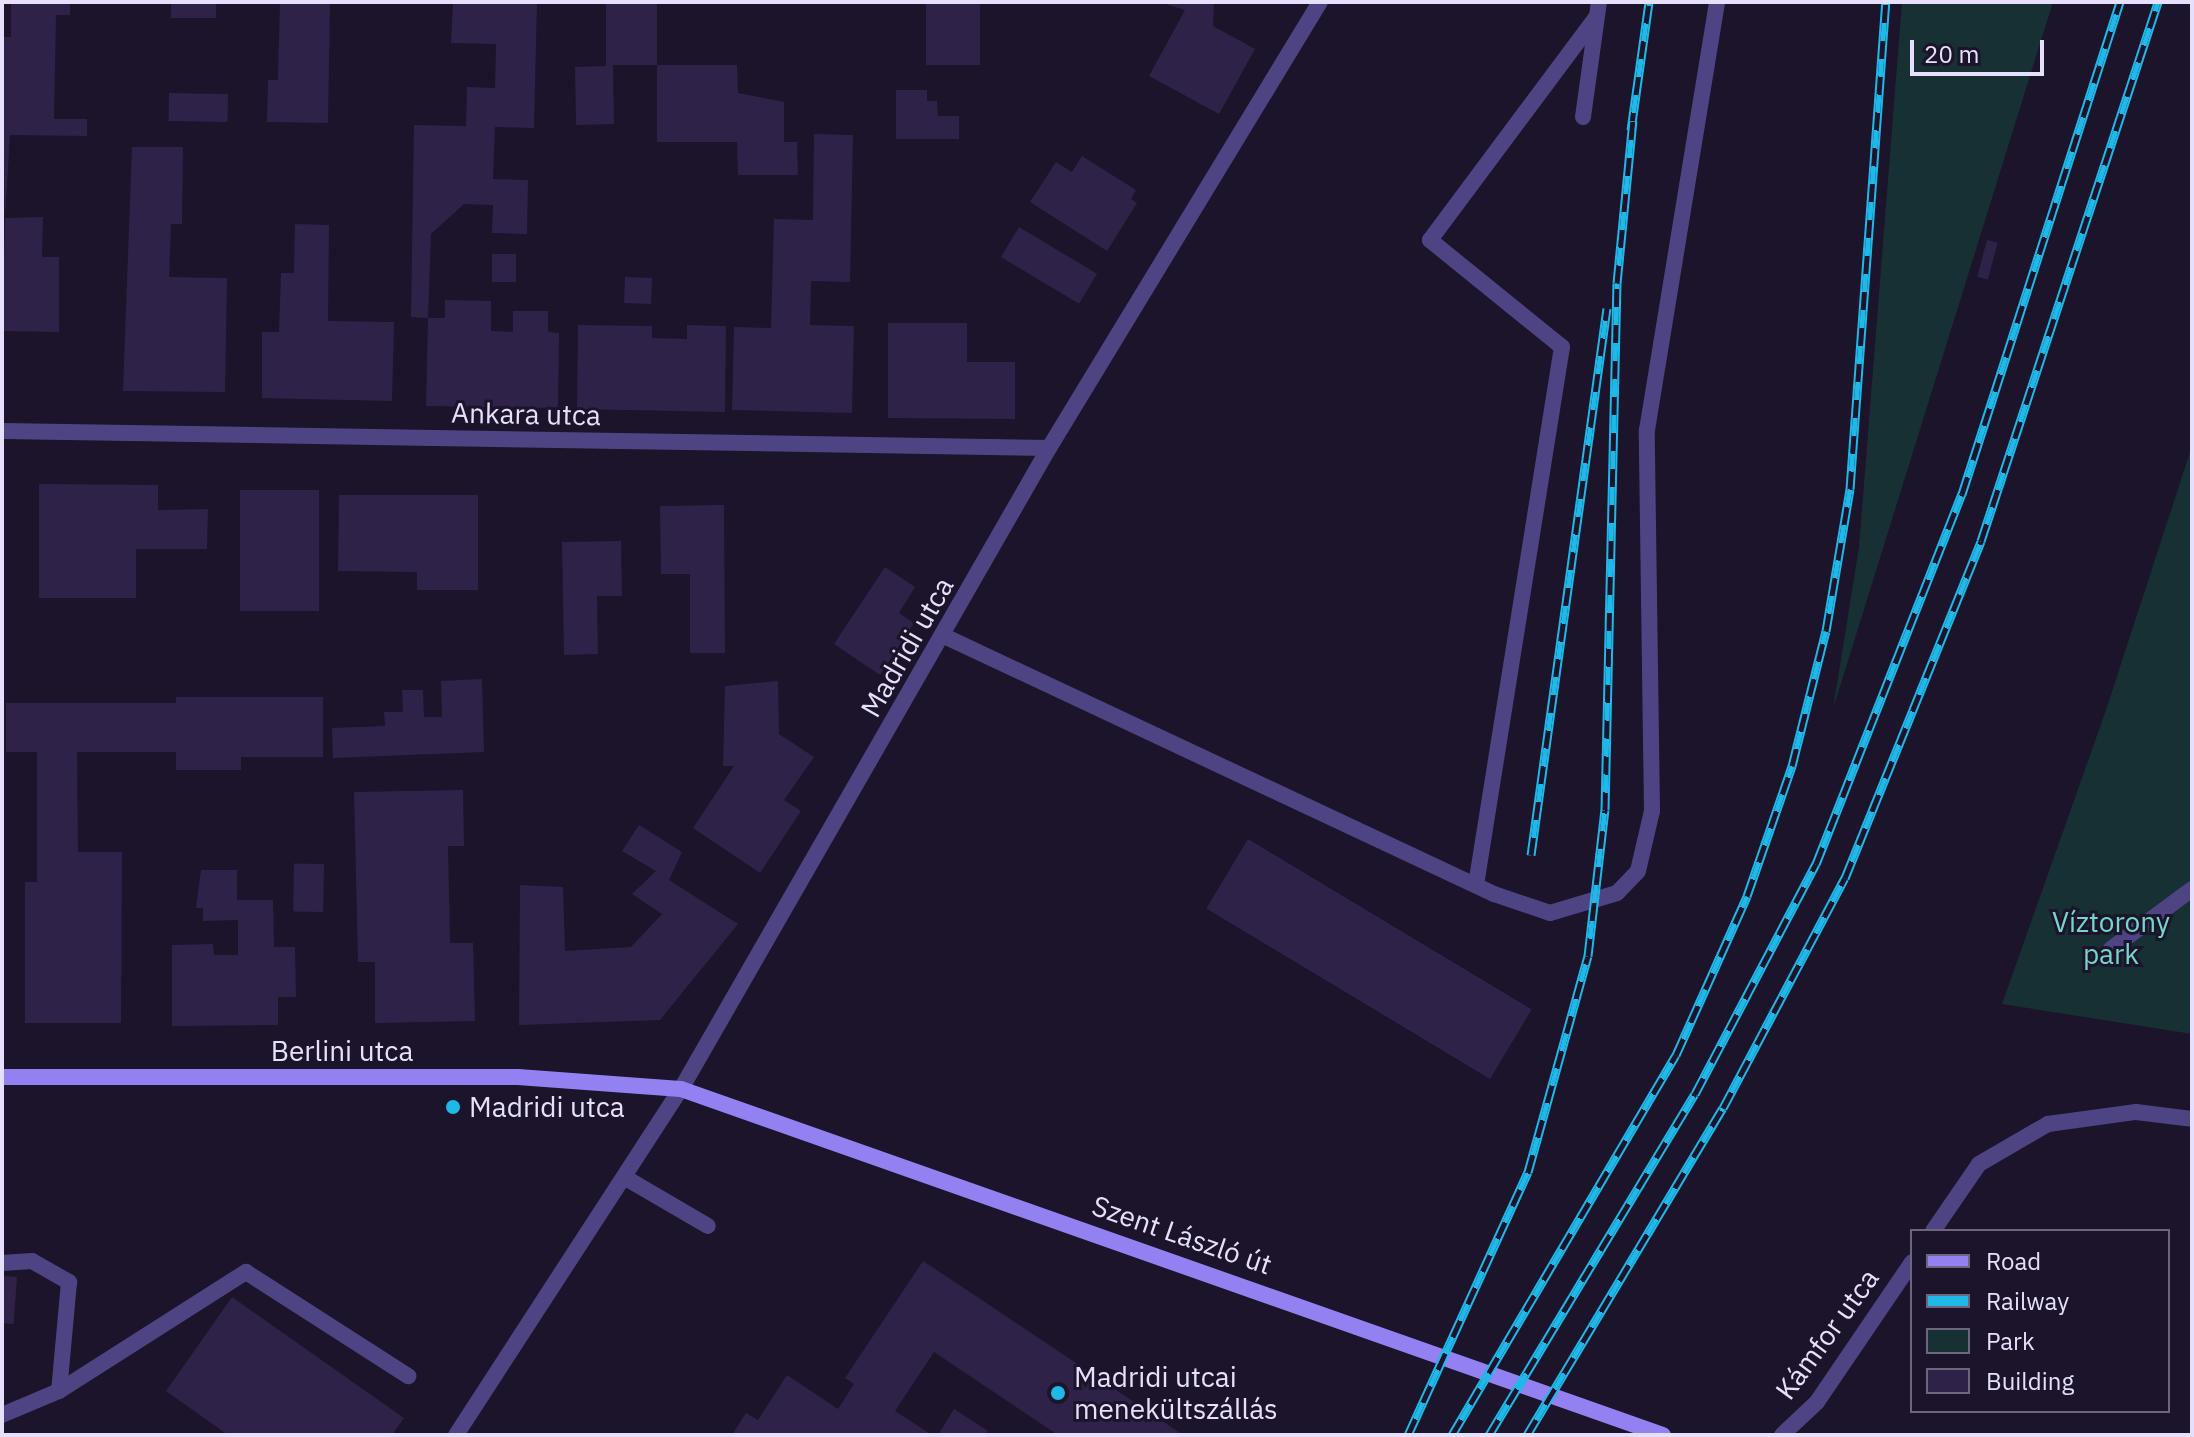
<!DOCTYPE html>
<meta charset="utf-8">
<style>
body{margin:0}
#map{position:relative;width:2194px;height:1437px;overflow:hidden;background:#1b142a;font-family:"IBM Plex Sans",sans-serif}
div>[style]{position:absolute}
.green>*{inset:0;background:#173033}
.building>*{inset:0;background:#2f2249;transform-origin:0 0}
.lane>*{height:16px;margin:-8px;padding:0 8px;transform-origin:8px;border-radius:8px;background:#4f4483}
.street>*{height:16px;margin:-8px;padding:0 8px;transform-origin:8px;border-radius:8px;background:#4f4483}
.secondary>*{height:16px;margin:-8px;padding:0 8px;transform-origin:8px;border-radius:8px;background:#9381f2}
.rail>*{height:9px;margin-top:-4.5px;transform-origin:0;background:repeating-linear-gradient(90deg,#1b142a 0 18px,#20b8e8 0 36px);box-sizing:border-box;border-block:2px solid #20b8e8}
.dots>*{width:22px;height:22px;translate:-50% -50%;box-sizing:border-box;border:4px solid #1b142a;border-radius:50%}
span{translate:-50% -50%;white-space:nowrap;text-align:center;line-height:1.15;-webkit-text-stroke:6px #1b142a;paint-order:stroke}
.street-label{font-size:28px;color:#e7e0fc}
.park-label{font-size:28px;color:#72d6cb}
.poi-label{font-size:28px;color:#e7e0fc}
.left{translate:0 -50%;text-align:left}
.frame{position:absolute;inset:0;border:4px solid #e7e0fc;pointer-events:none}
.legend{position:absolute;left:1910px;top:1229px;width:260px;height:184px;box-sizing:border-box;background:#1b142a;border:2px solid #6d667e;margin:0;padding:10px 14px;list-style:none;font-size:24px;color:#e7e0fc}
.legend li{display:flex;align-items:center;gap:16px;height:40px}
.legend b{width:40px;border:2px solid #6d667e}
.scale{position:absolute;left:1910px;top:40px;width:134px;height:36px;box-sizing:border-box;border:4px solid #e7e0fc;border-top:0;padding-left:10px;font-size:24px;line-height:28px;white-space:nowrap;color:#e7e0fc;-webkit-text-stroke:6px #1b142a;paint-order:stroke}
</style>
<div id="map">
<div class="green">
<div style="clip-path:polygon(1902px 2px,2053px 2px,1833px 709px,1859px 547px)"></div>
<div style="clip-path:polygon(2192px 446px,2192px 1034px,2002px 1004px,2106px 710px)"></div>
</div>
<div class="building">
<div style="clip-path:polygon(11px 2px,70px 2px,70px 15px,56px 15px,54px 119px,87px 119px,87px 136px,10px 135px,5px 218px,2px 37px,11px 37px)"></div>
<div style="left:171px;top:2px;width:45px;height:16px"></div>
<div style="clip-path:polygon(280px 2px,330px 2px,328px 123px,267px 122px,268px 80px,278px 80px)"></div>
<div style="clip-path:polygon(453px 2px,537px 2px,534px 128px,495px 127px,493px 179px,528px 180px,527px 234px,492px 233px,493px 205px,464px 204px,431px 234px,428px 318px,411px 317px,414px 125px,466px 126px,467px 87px,495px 88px,496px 44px,451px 43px)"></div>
<div style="clip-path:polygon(606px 2px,657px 2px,657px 65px,613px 65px,614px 124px,576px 125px,575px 67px,606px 66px)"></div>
<div style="left:926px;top:2px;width:54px;height:63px"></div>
<div style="clip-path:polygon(1159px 2px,1214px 2px,1213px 26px,1255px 49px,1219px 114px,1149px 76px,1185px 10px)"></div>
<div style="clip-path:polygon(657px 65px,737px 65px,738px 93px,784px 102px,784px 142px,797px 142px,798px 175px,738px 175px,737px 142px,657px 142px)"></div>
<div style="clip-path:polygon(896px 90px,927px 90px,927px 101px,937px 101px,938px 116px,959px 116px,959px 139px,896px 139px)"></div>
<div style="left:169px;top:93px;width:59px;height:28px;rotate:1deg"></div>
<div style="clip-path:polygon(814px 134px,853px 135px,850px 282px,811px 281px,810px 325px,854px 326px,852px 413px,732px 410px,734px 327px,771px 328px,774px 219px,813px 220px)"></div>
<div style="clip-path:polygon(132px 147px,183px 147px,182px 224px,171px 224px,169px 277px,227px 278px,225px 392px,123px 391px)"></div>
<div style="clip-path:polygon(1082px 156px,1136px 190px,1131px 199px,1137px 203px,1107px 251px,1030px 202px,1056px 162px,1072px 172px)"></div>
<div style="clip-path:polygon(43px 217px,42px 257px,59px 257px,59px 332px,2px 331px,5px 218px)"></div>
<div style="clip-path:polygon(295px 224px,329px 225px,328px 321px,394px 322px,392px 401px,262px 398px,262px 332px,279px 332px,281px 273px,294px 273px)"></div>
<div style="left:1019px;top:227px;width:91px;height:35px;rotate:31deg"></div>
<div style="left:1987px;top:240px;width:11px;height:38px;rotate:15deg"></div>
<div style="left:492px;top:254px;width:24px;height:28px"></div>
<div style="left:625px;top:277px;width:27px;height:26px;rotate:2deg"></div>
<div style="clip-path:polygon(445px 300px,491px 301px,491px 331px,513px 332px,513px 311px,548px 311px,548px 332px,559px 333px,558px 408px,426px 406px,428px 318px,445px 318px)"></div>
<div style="clip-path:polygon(888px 323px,967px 323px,967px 362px,1015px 362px,1015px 419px,888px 418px)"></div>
<div style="clip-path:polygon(578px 325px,652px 326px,652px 338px,687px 339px,687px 325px,726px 326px,725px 412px,577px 409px)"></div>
<div style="clip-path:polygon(39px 484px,158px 485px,158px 510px,208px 509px,207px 549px,136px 549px,136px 598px,39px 598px)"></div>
<div style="left:240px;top:490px;width:79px;height:121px"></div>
<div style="clip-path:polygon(339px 495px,478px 495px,478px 590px,417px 590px,417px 572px,338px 571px)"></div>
<div style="clip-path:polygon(724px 505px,725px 653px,690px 653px,690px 574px,661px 574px,660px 506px)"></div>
<div style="clip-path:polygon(621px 541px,622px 596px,597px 596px,598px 654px,564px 655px,562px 542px)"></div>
<div style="clip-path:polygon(885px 567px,915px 587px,899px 613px,914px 623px,880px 675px,834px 644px)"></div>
<div style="clip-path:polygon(482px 679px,484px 752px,333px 758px,332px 728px,385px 726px,384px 712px,403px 712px,402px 690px,423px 690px,424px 717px,442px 717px,441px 681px)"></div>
<div style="clip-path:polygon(778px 681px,779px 734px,814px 757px,784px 800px,801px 811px,760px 873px,693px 828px,734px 766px,723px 766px,725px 686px)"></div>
<div style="clip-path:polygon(176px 697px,323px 697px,323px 757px,241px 757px,241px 770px,176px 770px,176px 752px,77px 752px,78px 852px,122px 852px,121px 1023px,25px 1023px,25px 882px,37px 882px,37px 752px,6px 752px,6px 703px,176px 703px)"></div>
<div style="clip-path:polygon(463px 790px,464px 846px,448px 846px,450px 943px,473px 943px,475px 1021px,375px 1023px,375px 962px,358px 962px,354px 792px)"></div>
<div style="clip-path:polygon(639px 825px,682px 852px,669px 880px,738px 924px,660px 1020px,519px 1025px,520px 885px,563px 887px,565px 951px,631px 947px,662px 914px,632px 894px,656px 871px,622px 851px)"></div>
<div style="left:1248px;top:839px;width:331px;height:81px;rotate:31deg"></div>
<div style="left:324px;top:864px;width:48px;height:30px;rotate:91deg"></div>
<div style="clip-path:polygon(201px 870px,237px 870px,237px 900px,273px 900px,274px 947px,295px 947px,296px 997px,278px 997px,278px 1025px,172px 1026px,172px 945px,213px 944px,214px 955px,238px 955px,238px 920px,203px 921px,203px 908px,196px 908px)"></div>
<div style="clip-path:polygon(923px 1261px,973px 1294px,1183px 1435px,1058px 1435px,934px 1352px,895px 1411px,932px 1435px,732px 1435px,746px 1413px,758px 1420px,787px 1375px,838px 1409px,854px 1384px,845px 1378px)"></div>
<div style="left:2px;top:1276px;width:15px;height:47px;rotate:4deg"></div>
<div style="clip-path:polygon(232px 1297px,404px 1418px,392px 1435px,228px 1435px,166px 1391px)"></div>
<div style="clip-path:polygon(954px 1409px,988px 1431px,985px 1435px,938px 1435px)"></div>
</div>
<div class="lane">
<div style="left:1583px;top:117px;width:116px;rotate:-82.1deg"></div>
<div style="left:944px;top:636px;width:608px;rotate:25.13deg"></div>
<div style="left:1494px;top:894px;width:59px;rotate:18.7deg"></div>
<div style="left:1550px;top:913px;width:70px;rotate:-16.6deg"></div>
<div style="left:1617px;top:893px;width:30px;rotate:-46deg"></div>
<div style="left:1638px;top:871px;width:62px;rotate:-76.9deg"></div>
<div style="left:1652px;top:811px;width:381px;rotate:-90.8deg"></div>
<div style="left:1647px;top:430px;width:434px;rotate:-80.7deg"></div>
<div style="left:1476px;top:885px;width:545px;rotate:-80.92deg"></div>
<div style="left:1562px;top:347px;width:170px;rotate:-141deg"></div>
<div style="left:1430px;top:240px;width:276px;rotate:-53.3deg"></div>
<div style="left:2111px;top:949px;width:101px;rotate:-36.5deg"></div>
<div style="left:624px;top:1177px;width:97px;rotate:30.3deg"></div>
<div style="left:2px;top:1263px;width:30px;rotate:-4deg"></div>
<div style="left:32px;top:1261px;width:43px;rotate:29.6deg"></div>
<div style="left:69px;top:1282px;width:109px;rotate:95.2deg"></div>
<div style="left:2px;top:1415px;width:62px;rotate:-22.8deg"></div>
<div style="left:59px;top:1391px;width:222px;rotate:-32.5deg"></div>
<div style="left:246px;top:1272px;width:193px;rotate:32.7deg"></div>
</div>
<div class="street">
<div style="left:2px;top:431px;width:1047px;rotate:0.93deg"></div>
<div style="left:1933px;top:1231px;width:81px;rotate:-55.5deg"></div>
<div style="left:1979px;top:1164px;width:80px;rotate:-30.1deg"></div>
<div style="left:2048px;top:1124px;width:89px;rotate:-7.8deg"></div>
<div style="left:2136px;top:1112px;width:56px;rotate:7.1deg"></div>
<div style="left:456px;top:1435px;width:413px;rotate:-57deg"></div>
<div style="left:681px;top:1089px;width:739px;rotate:-60.14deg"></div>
<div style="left:1049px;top:448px;width:522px;rotate:-58.72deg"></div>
<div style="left:1782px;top:1435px;width:48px;rotate:-43.3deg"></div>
<div style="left:1817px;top:1402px;width:169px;rotate:-55.8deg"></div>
</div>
<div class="secondary">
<div style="left:2px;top:1077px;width:516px"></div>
<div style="left:518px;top:1077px;width:163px;rotate:4.2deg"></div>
<div style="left:681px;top:1089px;width:1041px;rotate:19.41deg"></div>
</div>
<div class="rail">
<div style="left:1631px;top:130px;width:129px;rotate:-82deg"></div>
<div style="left:1531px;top:855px;width:552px;rotate:-82.09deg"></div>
<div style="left:1408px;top:1435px;width:289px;rotate:-65.5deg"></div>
<div style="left:1528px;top:1172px;width:224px;rotate:-74.5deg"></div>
<div style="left:1588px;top:956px;width:147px;rotate:-83.4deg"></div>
<div style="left:1605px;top:810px;width:527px;rotate:-88.7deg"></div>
<div style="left:1617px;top:283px;width:163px;rotate:-84.4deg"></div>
<div style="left:1452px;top:1435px;width:441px;rotate:-59.5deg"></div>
<div style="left:1676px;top:1055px;width:174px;rotate:-65.9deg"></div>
<div style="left:1747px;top:896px;width:138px;rotate:-70.9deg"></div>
<div style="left:1792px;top:766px;width:139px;rotate:-75.9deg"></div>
<div style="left:1826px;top:631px;width:144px;rotate:-80.4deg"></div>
<div style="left:1850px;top:489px;width:488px;rotate:-85.8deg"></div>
<div style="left:1489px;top:1435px;width:398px;rotate:-58.9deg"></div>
<div style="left:1695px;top:1094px;width:260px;rotate:-62.3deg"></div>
<div style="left:1816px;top:864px;width:398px;rotate:-68.5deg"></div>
<div style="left:1962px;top:494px;width:517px;rotate:-72.2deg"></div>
<div style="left:1527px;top:1435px;width:381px;rotate:-59.1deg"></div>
<div style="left:1723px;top:1108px;width:260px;rotate:-62.1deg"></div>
<div style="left:1845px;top:878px;width:363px;rotate:-68deg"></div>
<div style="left:1981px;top:541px;width:567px;rotate:-71.82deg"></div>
</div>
<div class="dots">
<div style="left:453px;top:1107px;background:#20b8e8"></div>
<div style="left:1058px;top:1393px;background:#20b8e8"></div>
</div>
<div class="street-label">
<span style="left:526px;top:414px;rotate:1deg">Ankara utca</span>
<span style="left:907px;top:647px;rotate:-60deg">Madridi utca</span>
<span style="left:342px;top:1051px">Berlini utca</span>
<span style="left:1182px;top:1235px;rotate:19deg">Szent László út</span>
<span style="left:1827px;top:1334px;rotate:-54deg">Kámfor utca</span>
</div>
<div class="park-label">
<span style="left:2111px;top:938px">Víztorony<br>park</span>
</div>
<div class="poi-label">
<span class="left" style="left:469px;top:1107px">Madridi utca</span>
<span class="left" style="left:1074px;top:1393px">Madridi utcai<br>menekültszállás</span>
</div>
<div class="frame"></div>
<ul class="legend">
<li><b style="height:10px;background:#9381f2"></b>Road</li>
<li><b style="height:10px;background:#20b8e8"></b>Railway</li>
<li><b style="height:22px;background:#173033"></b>Park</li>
<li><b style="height:22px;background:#2f2249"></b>Building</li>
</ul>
<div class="scale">20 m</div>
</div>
